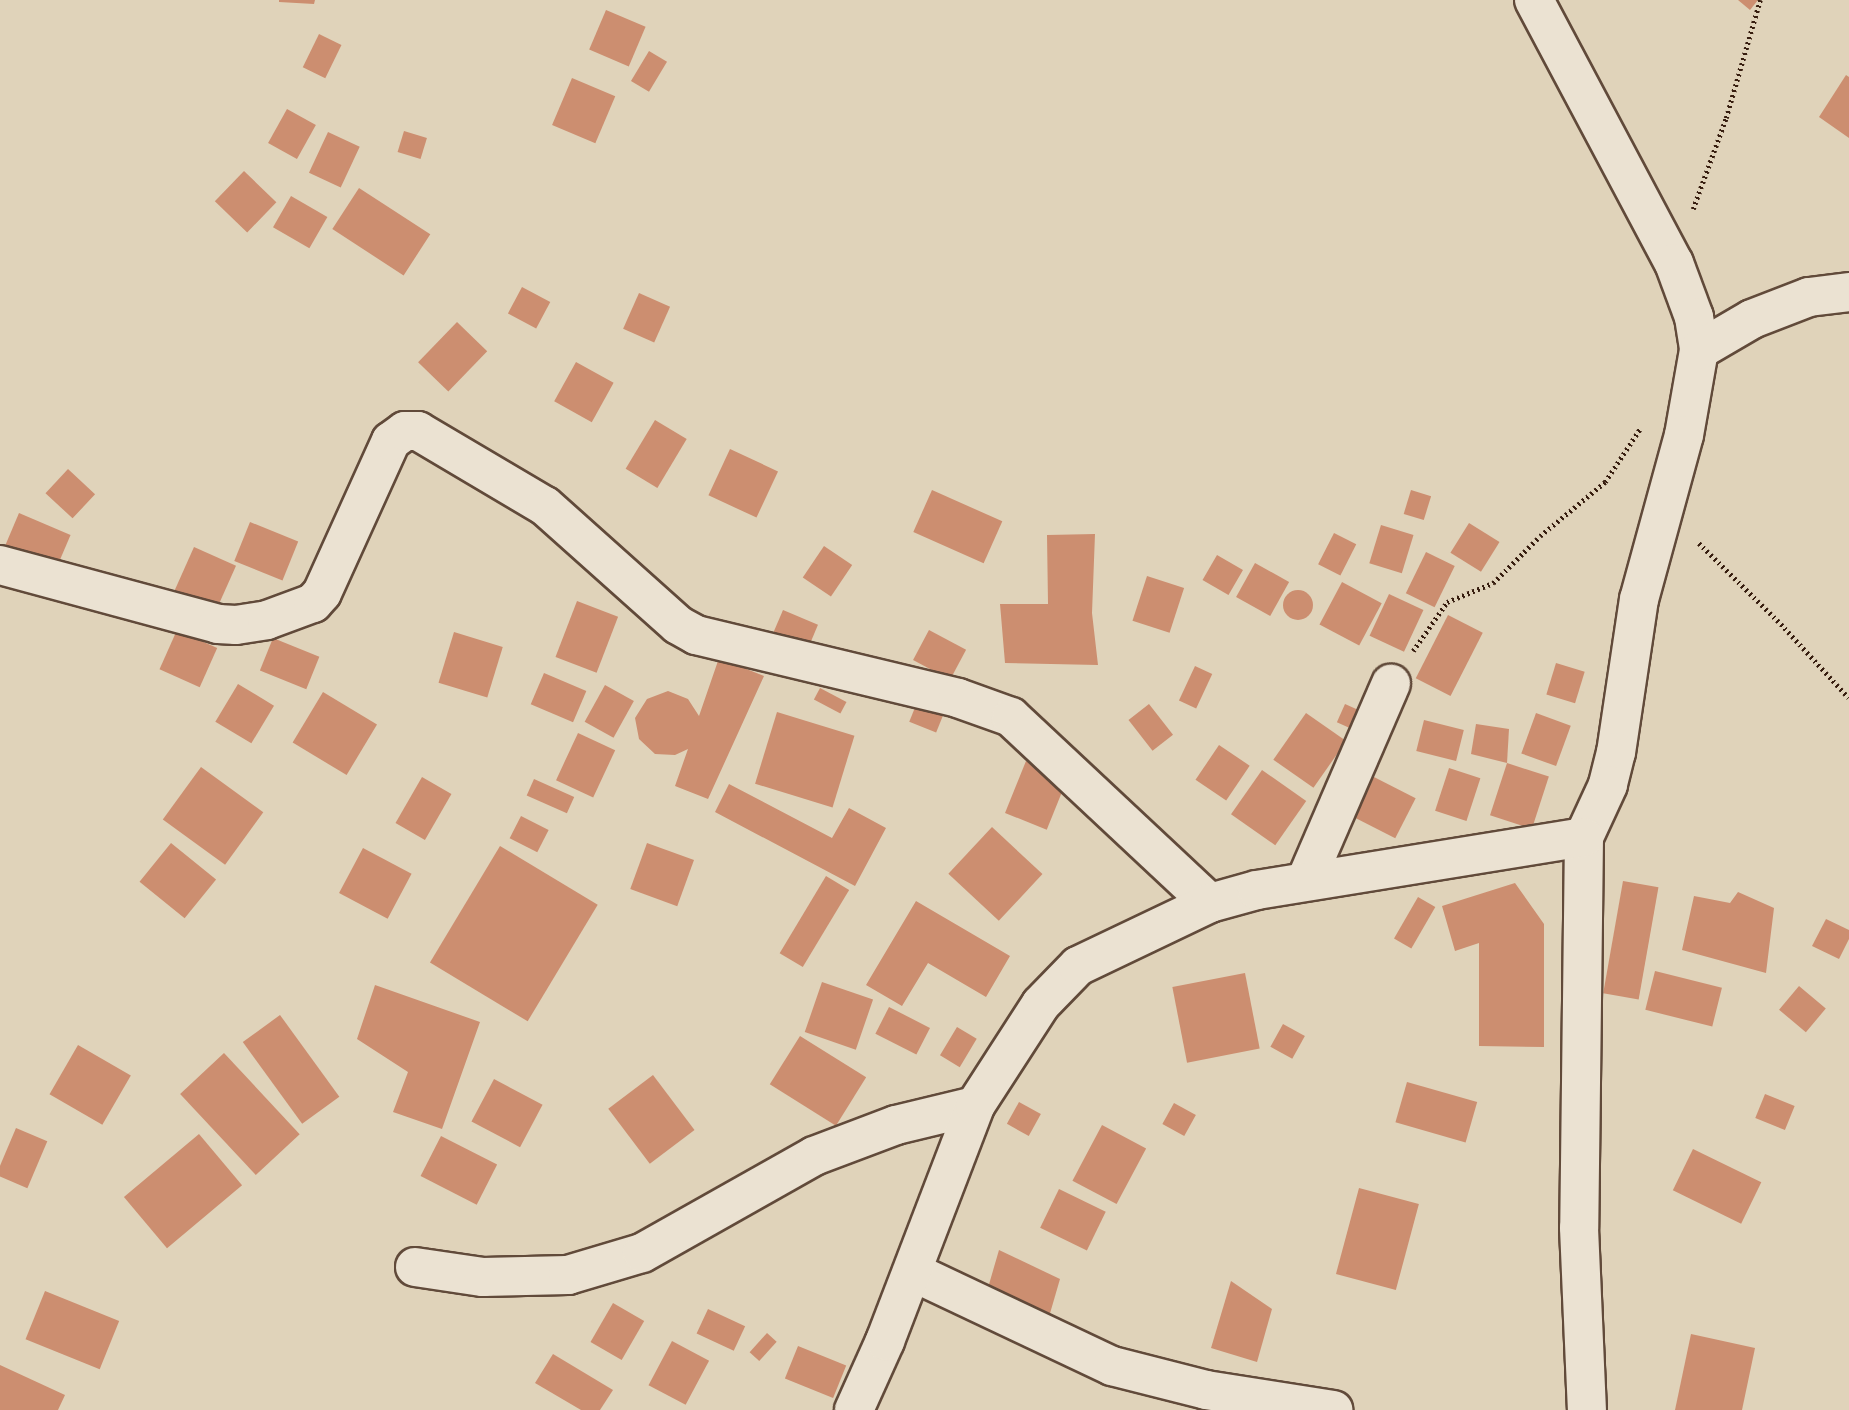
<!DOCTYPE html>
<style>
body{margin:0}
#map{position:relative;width:1849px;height:1410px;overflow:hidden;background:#e0d3ba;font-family:Vollkorn,serif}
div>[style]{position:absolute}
.building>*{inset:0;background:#cc8e70;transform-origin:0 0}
.round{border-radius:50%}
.path>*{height:4.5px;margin-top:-2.25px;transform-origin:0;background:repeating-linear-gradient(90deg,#371d0f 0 2px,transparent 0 5.5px)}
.roads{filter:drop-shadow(2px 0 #614a3a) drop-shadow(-2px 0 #614a3a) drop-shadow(0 2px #614a3a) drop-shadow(0 -2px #614a3a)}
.street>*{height:38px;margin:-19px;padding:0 19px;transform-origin:19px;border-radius:19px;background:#ebe2d2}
span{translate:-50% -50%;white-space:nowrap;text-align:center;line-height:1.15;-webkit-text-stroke:5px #ebe2d2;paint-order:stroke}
</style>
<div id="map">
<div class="building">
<div style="clip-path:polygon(279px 0,315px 0,314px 4px,279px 2px)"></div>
<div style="clip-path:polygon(1738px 0,1758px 0,1750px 10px)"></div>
<div style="left:606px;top:10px;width:43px;height:43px;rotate:23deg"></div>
<div style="left:319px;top:34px;width:25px;height:37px;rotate:26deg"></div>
<div style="left:649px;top:51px;width:21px;height:35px;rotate:31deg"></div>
<div style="clip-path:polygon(1846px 75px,1849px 77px,1849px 138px,1819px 117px)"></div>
<div style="left:572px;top:78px;width:47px;height:51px;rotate:23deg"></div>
<div style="left:287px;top:109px;width:33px;height:39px;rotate:29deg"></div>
<div style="left:404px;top:131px;width:24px;height:22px;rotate:17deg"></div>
<div style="left:328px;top:132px;width:35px;height:45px;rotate:25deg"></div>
<div style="left:244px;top:171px;width:45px;height:42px;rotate:44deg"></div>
<div style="left:359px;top:188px;width:85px;height:49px;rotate:33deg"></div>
<div style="left:291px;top:196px;width:42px;height:36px;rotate:30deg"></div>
<div style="left:522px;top:287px;width:32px;height:30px;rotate:28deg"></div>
<div style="left:639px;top:293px;width:34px;height:39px;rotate:24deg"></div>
<div style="left:457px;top:322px;width:42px;height:56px;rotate:44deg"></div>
<div style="left:576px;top:362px;width:43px;height:45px;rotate:29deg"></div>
<div style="left:655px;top:420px;width:37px;height:57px;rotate:31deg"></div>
<div style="left:730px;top:449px;width:53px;height:51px;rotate:25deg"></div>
<div style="left:68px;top:469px;width:37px;height:33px;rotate:43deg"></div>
<div style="left:932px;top:490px;width:77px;height:46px;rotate:24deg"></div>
<div style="left:1411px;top:490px;width:21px;height:25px;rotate:17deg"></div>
<div style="left:19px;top:513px;width:56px;height:42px;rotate:23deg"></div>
<div style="left:250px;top:522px;width:52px;height:42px;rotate:22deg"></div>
<div style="left:1469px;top:523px;width:36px;height:35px;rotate:32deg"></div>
<div style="left:1381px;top:525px;width:34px;height:40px;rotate:17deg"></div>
<div style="left:1334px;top:533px;width:25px;height:35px;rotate:27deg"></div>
<div style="clip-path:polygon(1095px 534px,1092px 613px,1098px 665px,1005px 663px,1000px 604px,1048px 604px,1047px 535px)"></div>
<div style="left:824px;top:546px;width:34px;height:38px;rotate:34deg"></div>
<div style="left:194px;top:547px;width:46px;height:51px;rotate:24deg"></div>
<div style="left:1426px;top:552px;width:32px;height:46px;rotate:26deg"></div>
<div style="left:1217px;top:555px;width:30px;height:29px;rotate:30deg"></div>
<div style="left:1255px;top:563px;width:39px;height:39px;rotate:29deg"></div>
<div style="left:1147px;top:576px;width:39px;height:47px;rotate:18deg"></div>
<div style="left:1342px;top:582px;width:45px;height:48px;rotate:28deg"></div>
<div class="round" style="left:1283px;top:590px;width:30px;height:30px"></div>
<div style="left:1389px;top:594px;width:38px;height:46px;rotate:25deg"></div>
<div style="left:577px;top:601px;width:44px;height:60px;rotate:21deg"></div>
<div style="left:783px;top:610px;width:38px;height:24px;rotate:23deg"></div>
<div style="left:1448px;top:615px;width:39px;height:71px;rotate:27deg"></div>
<div style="left:177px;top:630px;width:44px;height:43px;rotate:24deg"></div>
<div style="left:929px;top:630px;width:42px;height:34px;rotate:28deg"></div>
<div style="left:454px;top:632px;width:51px;height:53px;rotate:17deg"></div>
<div style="left:273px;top:638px;width:50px;height:35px;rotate:22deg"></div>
<div style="clip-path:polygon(719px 658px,764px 676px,708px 799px,675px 786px,688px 749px,675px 755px,655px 754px,639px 739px,635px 718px,647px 699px,668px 691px,688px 699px,699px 716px)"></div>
<div style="left:1556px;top:663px;width:30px;height:33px;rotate:17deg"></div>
<div style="left:1195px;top:666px;width:19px;height:38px;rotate:25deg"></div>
<div style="left:544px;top:673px;width:46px;height:34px;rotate:23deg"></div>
<div style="left:238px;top:684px;width:42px;height:44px;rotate:31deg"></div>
<div style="left:605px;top:685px;width:33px;height:42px;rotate:29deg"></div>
<div style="left:820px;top:688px;width:30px;height:13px;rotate:28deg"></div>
<div style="left:323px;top:692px;width:63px;height:59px;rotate:31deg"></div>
<div style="left:1149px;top:704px;width:39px;height:26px;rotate:52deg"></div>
<div style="left:1345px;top:704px;width:22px;height:20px;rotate:24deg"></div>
<div style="left:916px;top:705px;width:29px;height:18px;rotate:22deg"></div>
<div style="left:777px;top:712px;width:81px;height:75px;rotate:17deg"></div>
<div style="left:1306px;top:713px;width:49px;height:57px;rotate:35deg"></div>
<div style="left:1536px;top:713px;width:37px;height:43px;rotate:20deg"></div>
<div style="left:1424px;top:720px;width:41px;height:32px;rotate:14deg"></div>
<div style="clip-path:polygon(1476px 724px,1509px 729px,1507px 763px,1471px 754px)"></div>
<div style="left:578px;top:733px;width:41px;height:52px;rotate:25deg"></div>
<div style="left:1219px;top:745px;width:37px;height:42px;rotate:34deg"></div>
<div style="left:1026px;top:761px;width:45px;height:56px;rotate:22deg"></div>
<div style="left:1507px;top:763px;width:44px;height:55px;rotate:18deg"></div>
<div style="left:201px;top:767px;width:77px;height:65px;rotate:36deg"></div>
<div style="left:1449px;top:768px;width:33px;height:45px;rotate:18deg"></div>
<div style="left:1262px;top:770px;width:54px;height:54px;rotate:35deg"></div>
<div style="left:1372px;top:776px;width:49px;height:45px;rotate:27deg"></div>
<div style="left:422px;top:777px;width:34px;height:53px;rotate:30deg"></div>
<div style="left:534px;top:779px;width:44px;height:18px;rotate:24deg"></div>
<div style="clip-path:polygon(729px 784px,832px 838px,849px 808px,886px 828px,855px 886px,715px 812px)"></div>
<div style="left:521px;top:816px;width:31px;height:25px;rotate:27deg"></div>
<div style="left:992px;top:827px;width:69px;height:64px;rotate:43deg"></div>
<div style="left:171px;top:843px;width:58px;height:50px;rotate:39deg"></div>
<div style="left:647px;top:843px;width:50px;height:49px;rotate:20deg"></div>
<div style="left:500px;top:846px;width:114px;height:136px;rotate:31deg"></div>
<div style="left:363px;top:848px;width:55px;height:51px;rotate:28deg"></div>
<div style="left:826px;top:876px;width:27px;height:90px;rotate:31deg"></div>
<div style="left:1623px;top:881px;width:36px;height:114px;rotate:10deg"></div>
<div style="clip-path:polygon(1515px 883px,1544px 924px,1544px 1047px,1479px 1046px,1479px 943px,1455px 951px,1442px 906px)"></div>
<div style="clip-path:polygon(1738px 892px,1774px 908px,1766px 973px,1682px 950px,1694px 896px,1730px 903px)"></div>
<div style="left:1418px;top:897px;width:20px;height:48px;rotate:30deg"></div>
<div style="clip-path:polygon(916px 901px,1010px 956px,986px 997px,928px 963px,902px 1006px,866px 985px)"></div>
<div style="clip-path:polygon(1826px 919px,1849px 930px,1849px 939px,1839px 959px,1812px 946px)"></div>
<div style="left:1655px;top:971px;width:69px;height:40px;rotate:14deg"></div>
<div style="left:1245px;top:973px;width:77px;height:74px;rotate:79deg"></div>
<div style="left:822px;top:982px;width:54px;height:53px;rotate:19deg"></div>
<div style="clip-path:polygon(375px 985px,480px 1022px,442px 1129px,393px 1112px,408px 1072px,357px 1039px)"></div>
<div style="left:1799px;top:986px;width:35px;height:31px;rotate:40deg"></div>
<div style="left:889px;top:1007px;width:46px;height:30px;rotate:27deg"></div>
<div style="left:280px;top:1015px;width:101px;height:46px;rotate:54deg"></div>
<div style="left:1283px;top:1024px;width:25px;height:26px;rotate:29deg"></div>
<div style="left:957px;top:1027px;width:23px;height:33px;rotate:31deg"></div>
<div style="left:800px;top:1036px;width:78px;height:57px;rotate:32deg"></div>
<div style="left:78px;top:1045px;width:61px;height:57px;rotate:30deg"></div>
<div style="left:224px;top:1053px;width:111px;height:60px;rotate:47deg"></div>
<div style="left:653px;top:1075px;width:69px;height:56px;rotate:53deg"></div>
<div style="left:494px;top:1079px;width:55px;height:48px;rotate:28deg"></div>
<div style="left:1407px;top:1082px;width:73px;height:42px;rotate:16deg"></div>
<div style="left:1765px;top:1094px;width:32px;height:26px;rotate:22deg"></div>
<div style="left:1019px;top:1102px;width:25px;height:25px;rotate:29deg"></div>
<div style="left:1174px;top:1103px;width:25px;height:24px;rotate:29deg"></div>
<div style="left:1102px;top:1125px;width:50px;height:63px;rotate:28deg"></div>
<div style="left:16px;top:1128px;width:34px;height:51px;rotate:23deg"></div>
<div style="left:199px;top:1134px;width:67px;height:98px;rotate:50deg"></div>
<div style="left:441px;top:1136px;width:63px;height:45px;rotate:27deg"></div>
<div style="left:1693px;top:1149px;width:76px;height:46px;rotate:26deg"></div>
<div style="left:1359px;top:1188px;width:62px;height:89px;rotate:15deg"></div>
<div style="left:1059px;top:1189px;width:52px;height:43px;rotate:26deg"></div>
<div style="clip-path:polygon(999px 1250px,1060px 1279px,1044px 1334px,983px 1305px)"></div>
<div style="clip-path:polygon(1231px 1281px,1272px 1309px,1257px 1362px,1211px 1348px)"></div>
<div style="left:45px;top:1291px;width:80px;height:52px;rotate:22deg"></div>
<div style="left:613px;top:1303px;width:36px;height:45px;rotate:30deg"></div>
<div style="left:708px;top:1309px;width:41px;height:27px;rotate:25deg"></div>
<div style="left:767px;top:1333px;width:13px;height:26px;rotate:42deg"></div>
<div style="clip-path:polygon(1691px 1334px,1755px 1348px,1742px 1410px,1675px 1410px)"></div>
<div style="left:672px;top:1341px;width:42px;height:50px;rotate:28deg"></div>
<div style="left:798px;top:1346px;width:52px;height:35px;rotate:22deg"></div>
<div style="clip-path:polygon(553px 1354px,613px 1390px,600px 1410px,581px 1410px,535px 1383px)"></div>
<div style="clip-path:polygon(0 1365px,65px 1395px,58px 1410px,0 1410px)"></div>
</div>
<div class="path">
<div style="left:1693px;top:209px;width:97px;rotate:-70.1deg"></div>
<div style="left:1726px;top:118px;width:123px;rotate:-73.9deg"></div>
<div style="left:1699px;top:543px;width:115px;rotate:44.6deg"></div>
<div style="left:1781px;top:624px;width:100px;rotate:47.4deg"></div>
<div style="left:1413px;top:651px;width:60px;rotate:-55.2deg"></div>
<div style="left:1447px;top:602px;width:50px;rotate:-22.4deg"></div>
<div style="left:1493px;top:583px;width:66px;rotate:-45deg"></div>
<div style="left:1540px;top:536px;width:85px;rotate:-39.7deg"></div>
<div style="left:1605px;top:482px;width:64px;rotate:-56.6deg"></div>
</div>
<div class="roads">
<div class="street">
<div style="left:1534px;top:0;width:298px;rotate:62deg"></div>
<div style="left:1674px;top:263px;width:58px;rotate:69.7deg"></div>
<div style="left:1694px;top:317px;width:33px;rotate:81deg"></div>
<div style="left:1699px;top:350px;width:86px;rotate:100deg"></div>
<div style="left:1684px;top:435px;width:170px;rotate:105.3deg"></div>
<div style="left:1639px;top:599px;width:155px;rotate:98.5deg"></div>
<div style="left:1616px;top:752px;width:34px;rotate:104deg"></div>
<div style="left:1608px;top:785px;width:57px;rotate:114.8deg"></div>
<div style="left:1584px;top:837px;width:391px;rotate:90.7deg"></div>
<div style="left:1579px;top:1228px;width:182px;rotate:87.5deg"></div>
<div style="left:1699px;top:350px;width:61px;rotate:-30.3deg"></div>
<div style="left:1752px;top:319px;width:61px;rotate:-21.1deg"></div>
<div style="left:1809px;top:297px;width:40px;rotate:-7.1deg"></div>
<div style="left:0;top:565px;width:226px;rotate:15.1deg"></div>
<div style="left:218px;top:624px;width:18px;rotate:3deg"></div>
<div style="left:236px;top:625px;width:31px;rotate:-9deg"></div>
<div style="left:267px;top:620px;width:49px;rotate:-20.3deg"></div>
<div style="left:313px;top:603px;width:13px;rotate:-48deg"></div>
<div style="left:322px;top:593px;width:167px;rotate:-65.6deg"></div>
<div style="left:391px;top:441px;width:17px;rotate:-36deg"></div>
<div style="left:405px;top:431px;width:13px"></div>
<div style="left:418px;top:431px;width:147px;rotate:30.6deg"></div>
<div style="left:545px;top:506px;width:178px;rotate:41.8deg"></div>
<div style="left:678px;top:625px;width:21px;rotate:29deg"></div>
<div style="left:696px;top:635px;width:269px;rotate:13.5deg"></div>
<div style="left:958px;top:698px;width:56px;rotate:19.7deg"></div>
<div style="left:1011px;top:717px;width:272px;rotate:43.1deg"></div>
<div style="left:1306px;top:880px;width:214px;rotate:-66.6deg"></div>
<div style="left:415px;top:1267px;width:69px;rotate:8.4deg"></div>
<div style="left:483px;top:1277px;width:85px;rotate:-1.3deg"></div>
<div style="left:568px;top:1275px;width:77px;rotate:-16.6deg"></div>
<div style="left:642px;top:1253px;width:197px;rotate:-29.4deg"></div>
<div style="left:814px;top:1156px;width:88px;rotate:-20.7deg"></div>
<div style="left:896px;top:1125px;width:81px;rotate:-13.5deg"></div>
<div style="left:913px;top:1272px;width:220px;rotate:25.3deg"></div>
<div style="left:1112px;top:1366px;width:97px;rotate:14.3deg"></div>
<div style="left:1206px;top:1390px;width:129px;rotate:8.9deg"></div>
<div style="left:854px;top:1410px;width:76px;rotate:-65.8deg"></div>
<div style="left:885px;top:1341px;width:252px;rotate:-69deg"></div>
<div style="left:975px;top:1106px;width:121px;rotate:-57.1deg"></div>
<div style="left:1041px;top:1004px;width:53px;rotate:-45.8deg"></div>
<div style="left:1078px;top:966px;width:146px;rotate:-25.5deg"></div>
<div style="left:1210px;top:903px;width:49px;rotate:-15.5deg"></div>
<div style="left:1257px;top:890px;width:331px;rotate:-9.2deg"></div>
</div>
</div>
</div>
